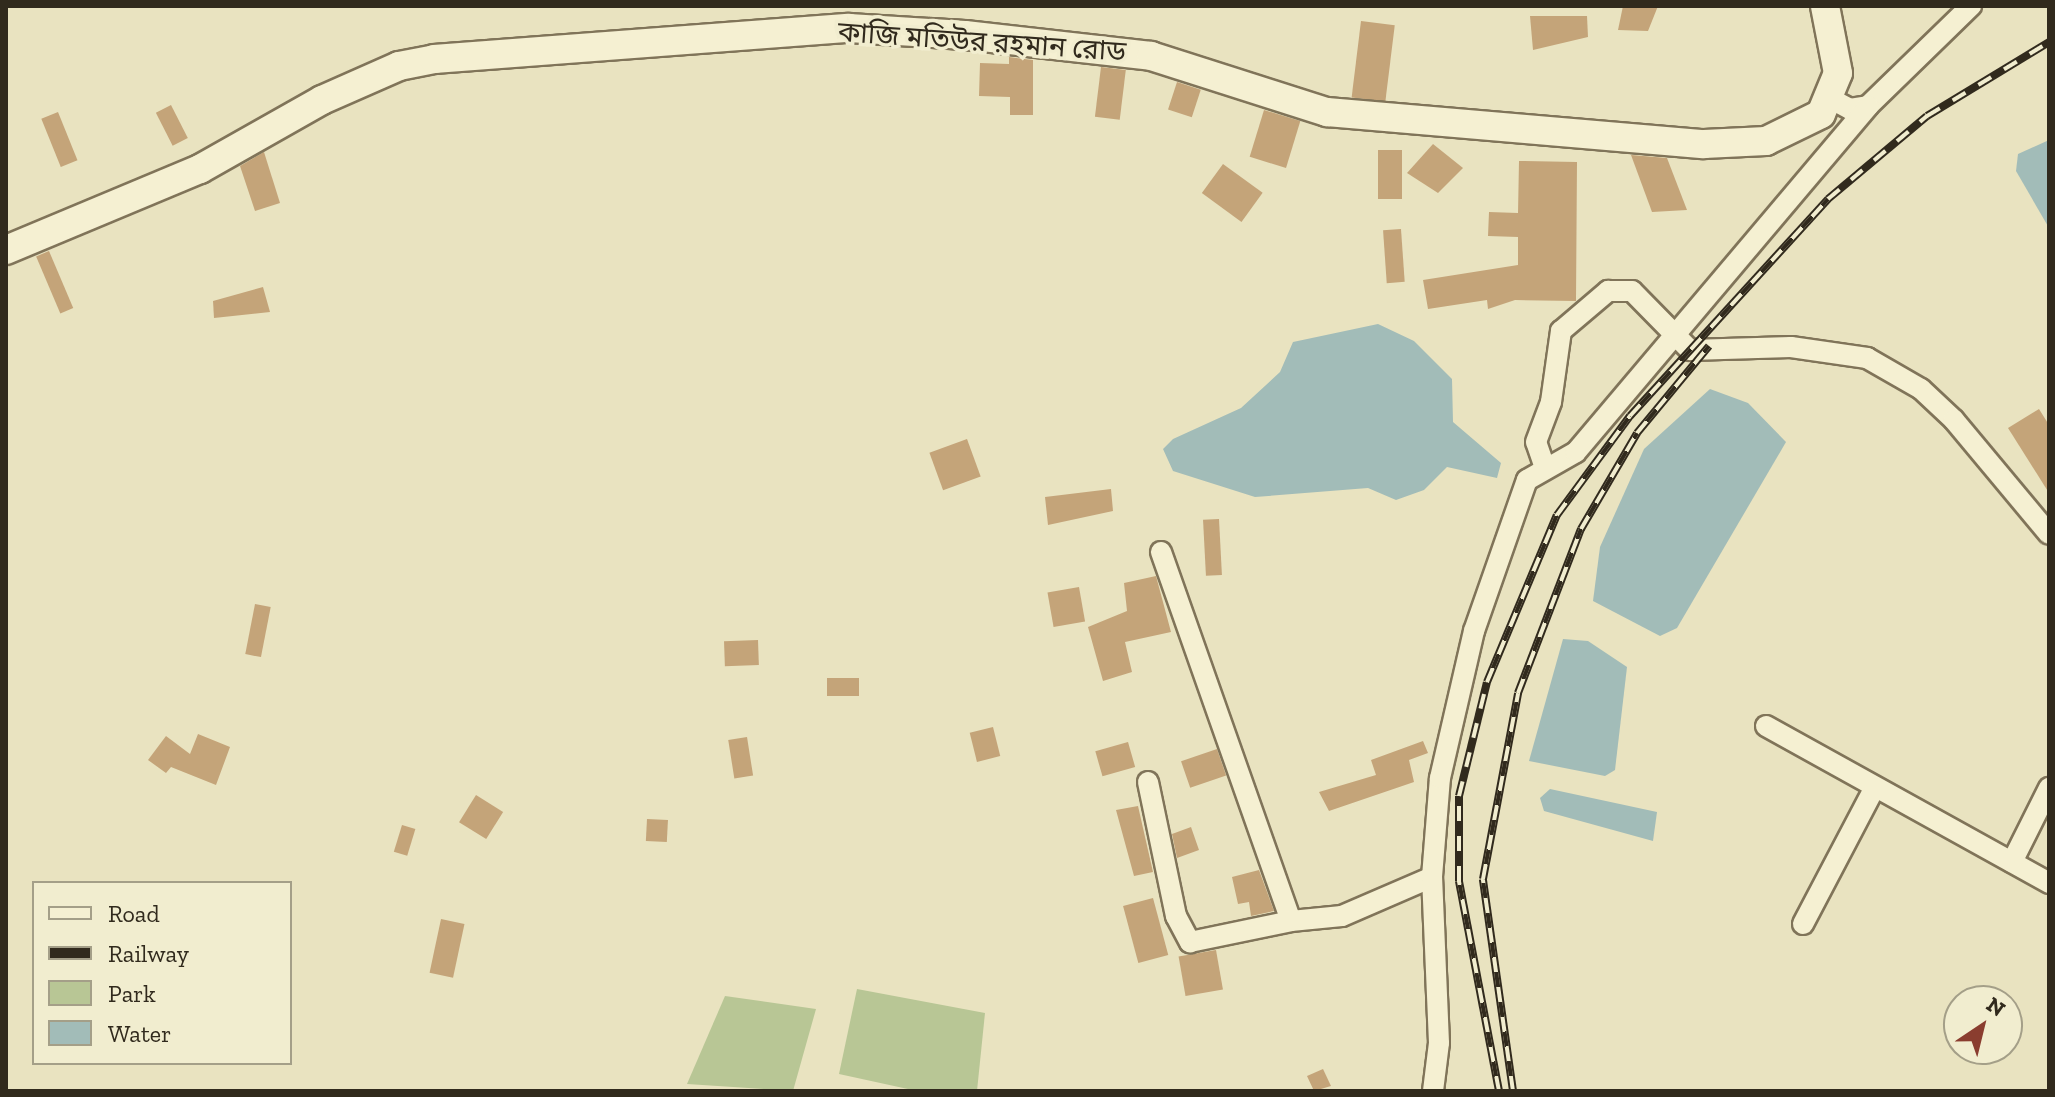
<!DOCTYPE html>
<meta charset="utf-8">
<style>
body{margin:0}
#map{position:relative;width:2055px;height:1097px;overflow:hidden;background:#e9e3c0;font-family:"Zilla Slab","Noto Sans Bengali",serif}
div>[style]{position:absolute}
.green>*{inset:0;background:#b8c695}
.water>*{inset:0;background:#a2bcb8}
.building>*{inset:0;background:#c4a479;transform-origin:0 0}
.roads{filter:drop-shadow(2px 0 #807459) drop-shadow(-2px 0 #807459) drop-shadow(0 2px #807459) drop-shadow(0 -2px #807459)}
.street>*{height:20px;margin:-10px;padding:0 10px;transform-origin:10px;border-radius:10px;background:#f5f0d2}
.secondary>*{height:28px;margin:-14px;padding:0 14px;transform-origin:14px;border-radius:14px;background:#f5f0d2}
.rail>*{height:8px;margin-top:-4px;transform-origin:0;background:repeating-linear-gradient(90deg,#f1edcf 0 15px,#312a1d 0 30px);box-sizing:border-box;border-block:2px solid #312a1d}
span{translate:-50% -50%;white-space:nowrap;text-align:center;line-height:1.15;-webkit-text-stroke:7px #f1edcf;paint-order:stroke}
.street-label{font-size:28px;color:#312a1d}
.frame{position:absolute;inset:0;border:8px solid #312a1d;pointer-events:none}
.legend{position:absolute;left:32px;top:881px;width:260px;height:184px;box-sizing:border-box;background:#f1edcf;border:2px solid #a49f88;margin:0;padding:10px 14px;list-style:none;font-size:24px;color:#312a1d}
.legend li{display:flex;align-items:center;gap:16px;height:40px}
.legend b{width:40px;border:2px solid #a49f88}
.north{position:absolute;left:1943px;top:985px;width:80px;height:80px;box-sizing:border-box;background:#f1edcf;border:2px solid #a49f88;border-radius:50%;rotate:35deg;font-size:22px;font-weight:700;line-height:32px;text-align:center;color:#312a1d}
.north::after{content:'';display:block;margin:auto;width:28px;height:36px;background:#8a3d2f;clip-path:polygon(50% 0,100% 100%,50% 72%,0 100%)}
</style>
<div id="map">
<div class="green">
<div style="clip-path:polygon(857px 989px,985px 1013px,977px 1091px,917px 1091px,839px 1074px)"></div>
<div style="clip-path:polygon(725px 996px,816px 1009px,793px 1091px,687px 1084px)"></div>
</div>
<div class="water">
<div style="clip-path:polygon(2049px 140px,2049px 228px,2016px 171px,2018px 154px)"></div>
<div style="clip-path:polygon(1378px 324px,1414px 341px,1452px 379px,1453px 422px,1501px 463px,1497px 478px,1447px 467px,1424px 490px,1396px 500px,1368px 488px,1255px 497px,1173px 471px,1163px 449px,1173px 439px,1241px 408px,1280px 372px,1293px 342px)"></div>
<div style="clip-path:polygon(1710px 389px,1748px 403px,1786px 442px,1677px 628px,1660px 636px,1593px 601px,1600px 547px,1644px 449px)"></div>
<div style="clip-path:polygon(1563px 639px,1588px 641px,1627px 667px,1615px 770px,1605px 776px,1529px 761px)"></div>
<div style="clip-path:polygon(1550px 789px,1657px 812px,1653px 841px,1544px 811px,1540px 798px)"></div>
</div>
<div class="building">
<div style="clip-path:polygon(1623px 6px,1658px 6px,1648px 31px,1618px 30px)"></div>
<div style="clip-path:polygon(1530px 16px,1587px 16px,1588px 37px,1533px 50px)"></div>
<div style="left:1361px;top:21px;width:34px;height:77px;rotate:7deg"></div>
<div style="clip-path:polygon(1009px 57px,1033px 60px,1033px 115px,1010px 115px,1010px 97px,979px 96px,980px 63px,1009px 64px)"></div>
<div style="left:1101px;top:67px;width:25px;height:50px;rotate:7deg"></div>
<div style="left:1177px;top:82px;width:25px;height:29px;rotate:18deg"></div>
<div style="left:171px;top:105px;width:37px;height:17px;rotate:63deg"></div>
<div style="left:1264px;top:110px;width:38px;height:49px;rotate:17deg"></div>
<div style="left:58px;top:112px;width:52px;height:18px;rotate:68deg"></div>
<div style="clip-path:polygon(1433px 144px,1463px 168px,1438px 193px,1407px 173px)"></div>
<div style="left:1378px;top:150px;width:24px;height:49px"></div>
<div style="clip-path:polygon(264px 152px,280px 203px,255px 211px,240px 166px)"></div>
<div style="clip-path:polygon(1631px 155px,1667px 158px,1687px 210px,1652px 212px)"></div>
<div style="clip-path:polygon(1519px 161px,1577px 162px,1576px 301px,1515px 300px,1488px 309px,1487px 300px,1428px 309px,1423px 280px,1518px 265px,1518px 237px,1488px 236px,1489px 212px,1518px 213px)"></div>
<div style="left:1223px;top:164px;width:49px;height:36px;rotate:36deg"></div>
<div style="left:1401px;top:229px;width:53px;height:18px;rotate:86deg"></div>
<div style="left:49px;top:251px;width:62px;height:14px;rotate:67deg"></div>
<div style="clip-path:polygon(263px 287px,270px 312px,214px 318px,213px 301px)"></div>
<div style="clip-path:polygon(2039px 409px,2049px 425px,2049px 493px,2008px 428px)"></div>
<div style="left:967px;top:439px;width:40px;height:40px;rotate:70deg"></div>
<div style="clip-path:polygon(1111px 489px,1113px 511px,1048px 525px,1045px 497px)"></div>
<div style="left:1219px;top:519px;width:56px;height:16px;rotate:87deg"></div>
<div style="clip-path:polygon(1156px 576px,1171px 632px,1125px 642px,1132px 672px,1103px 681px,1088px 627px,1127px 611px,1124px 583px)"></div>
<div style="left:1079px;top:587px;width:35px;height:32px;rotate:80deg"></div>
<div style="left:255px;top:604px;width:16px;height:51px;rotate:11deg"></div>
<div style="left:758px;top:640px;width:25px;height:34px;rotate:88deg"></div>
<div style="left:827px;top:678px;width:32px;height:18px"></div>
<div style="left:993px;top:727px;width:30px;height:24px;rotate:76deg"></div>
<div style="clip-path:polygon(198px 734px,230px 747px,216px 785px,171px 767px,166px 773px,148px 760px,166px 736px,190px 754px)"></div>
<div style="left:747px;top:737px;width:39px;height:19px;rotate:81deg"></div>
<div style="clip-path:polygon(1423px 741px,1428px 753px,1409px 760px,1414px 782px,1329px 811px,1319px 792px,1376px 775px,1371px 760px)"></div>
<div style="left:1128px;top:742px;width:26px;height:34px;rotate:74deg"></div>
<div style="left:1217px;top:749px;width:28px;height:38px;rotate:71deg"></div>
<div style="left:476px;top:795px;width:32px;height:32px;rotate:32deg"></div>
<div style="clip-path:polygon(1138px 806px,1153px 872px,1134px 876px,1116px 810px)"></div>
<div style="left:647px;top:819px;width:21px;height:22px;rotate:3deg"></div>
<div style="left:402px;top:825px;width:14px;height:28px;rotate:17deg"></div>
<div style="clip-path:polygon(1191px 827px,1199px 850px,1177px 858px,1172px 834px)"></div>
<div style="clip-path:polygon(1259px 870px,1274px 911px,1251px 916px,1249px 902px,1238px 904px,1232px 877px)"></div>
<div style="left:1153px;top:898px;width:59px;height:31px;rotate:75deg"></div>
<div style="left:441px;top:919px;width:24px;height:55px;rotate:12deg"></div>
<div style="left:1216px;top:950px;width:40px;height:38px;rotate:80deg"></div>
<div style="clip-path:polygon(1323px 1069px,1331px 1086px,1314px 1091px,1307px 1076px)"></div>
</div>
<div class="roads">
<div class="street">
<div style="left:1833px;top:100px;width:19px;rotate:28deg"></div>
<div style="left:1850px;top:109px;width:18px;rotate:-9deg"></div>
<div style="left:1868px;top:106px;width:144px;rotate:-44.2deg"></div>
<div style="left:1544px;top:465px;width:24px;rotate:-109deg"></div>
<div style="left:1536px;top:442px;width:43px;rotate:-69.4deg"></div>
<div style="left:1551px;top:402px;width:72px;rotate:-82deg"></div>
<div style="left:1561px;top:331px;width:62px;rotate:-40.4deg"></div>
<div style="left:1608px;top:291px;width:24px"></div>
<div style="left:1632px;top:291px;width:83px;rotate:45.5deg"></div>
<div style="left:1690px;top:350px;width:101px;rotate:-1.7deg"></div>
<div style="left:1791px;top:347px;width:77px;rotate:8.2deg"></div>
<div style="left:1867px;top:358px;width:62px;rotate:29.9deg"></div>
<div style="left:1921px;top:389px;width:45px;rotate:43.2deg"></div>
<div style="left:1954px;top:420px;width:148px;rotate:50.2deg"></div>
<div style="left:1161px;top:552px;width:391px;rotate:70.6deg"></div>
<div style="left:1291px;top:921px;width:51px;rotate:-5.6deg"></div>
<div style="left:1342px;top:916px;width:98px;rotate:-23.4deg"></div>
<div style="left:1766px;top:726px;width:324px;rotate:29deg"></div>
<div style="left:1148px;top:782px;width:137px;rotate:78.2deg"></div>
<div style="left:1176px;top:916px;width:30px;rotate:62deg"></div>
<div style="left:1190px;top:942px;width:103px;rotate:-11.7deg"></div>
<div style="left:2012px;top:862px;width:83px;rotate:-63.4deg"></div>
<div style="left:1803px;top:924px;width:153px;rotate:-62.3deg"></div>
<div style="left:1433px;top:1091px;width:48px;rotate:-82.9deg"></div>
<div style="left:1439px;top:1043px;width:166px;rotate:-92.4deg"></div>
<div style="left:1432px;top:877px;width:99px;rotate:-85.4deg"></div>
<div style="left:1440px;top:778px;width:151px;rotate:-77deg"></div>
<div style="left:1474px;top:631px;width:160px;rotate:-70.7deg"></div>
<div style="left:1527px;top:480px;width:56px;rotate:-29.7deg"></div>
<div style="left:1576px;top:452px;width:453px;rotate:-49.8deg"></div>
</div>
<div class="secondary">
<div style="left:6px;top:250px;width:210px;rotate:-22.7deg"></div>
<div style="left:200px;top:169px;width:140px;rotate:-29.5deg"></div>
<div style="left:322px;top:100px;width:84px;rotate:-23.8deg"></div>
<div style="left:399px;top:66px;width:36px;rotate:-11deg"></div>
<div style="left:434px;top:59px;width:416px;rotate:-4.3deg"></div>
<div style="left:849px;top:28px;width:116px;rotate:3.5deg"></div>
<div style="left:965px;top:35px;width:187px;rotate:6.4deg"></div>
<div style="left:1151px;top:56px;width:185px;rotate:17.7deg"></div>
<div style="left:1327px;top:112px;width:378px;rotate:4.9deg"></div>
<div style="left:1704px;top:144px;width:62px;rotate:-2.8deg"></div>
<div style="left:1766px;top:141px;width:61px;rotate:-26.1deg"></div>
<div style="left:1821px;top:114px;width:44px;rotate:-67.5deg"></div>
<div style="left:1838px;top:73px;width:68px;rotate:-101deg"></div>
</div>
</div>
<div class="rail">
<div style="left:1499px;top:1091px;width:214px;rotate:-100.8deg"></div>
<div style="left:1459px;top:881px;width:85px;rotate:-90deg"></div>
<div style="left:1459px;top:796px;width:117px;rotate:-76.2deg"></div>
<div style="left:1487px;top:682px;width:181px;rotate:-67.3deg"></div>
<div style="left:1557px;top:515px;width:123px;rotate:-53.6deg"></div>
<div style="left:1630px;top:416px;width:294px;rotate:-47.6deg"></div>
<div style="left:1828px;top:199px;width:129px;rotate:-40deg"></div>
<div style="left:1927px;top:116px;width:143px;rotate:-31.2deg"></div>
<div style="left:1513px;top:1091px;width:214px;rotate:-98.1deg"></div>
<div style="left:1483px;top:879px;width:189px;rotate:-79.3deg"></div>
<div style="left:1518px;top:693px;width:176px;rotate:-69deg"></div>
<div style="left:1581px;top:529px;width:111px;rotate:-59.7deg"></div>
<div style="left:1637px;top:433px;width:113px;rotate:-50.4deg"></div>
</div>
<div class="street-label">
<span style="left:982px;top:42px;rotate:4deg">কাজি মতিউর রহমান রোড</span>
</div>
<div class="frame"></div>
<ul class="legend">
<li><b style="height:10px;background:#f5f0d2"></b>Road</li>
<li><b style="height:10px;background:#312a1d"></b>Railway</li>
<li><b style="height:22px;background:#b8c695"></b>Park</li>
<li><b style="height:22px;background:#a2bcb8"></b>Water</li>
</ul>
<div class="north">N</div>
</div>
